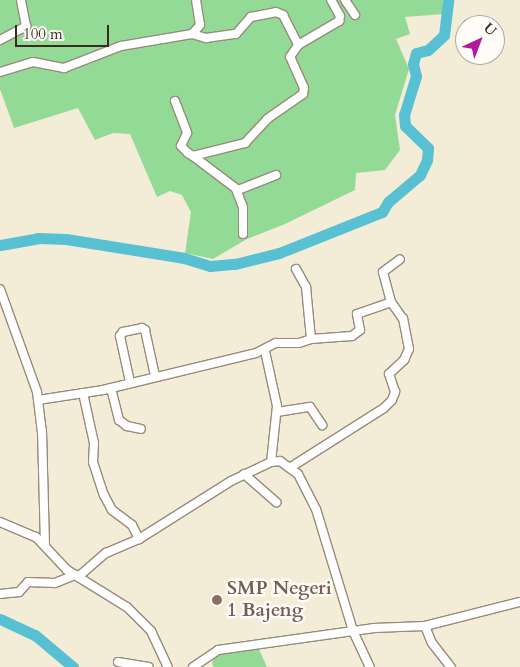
<!DOCTYPE html>
<style>
body{margin:0}
#map{position:relative;width:520px;height:667px;overflow:hidden;background:#f3ecd7;font-family:Cardo,serif}
div>[style]{position:absolute}
.green>*{inset:0;background:#92da96}
.river>*{height:11px;margin:-5.5px;padding:0 5.5px;transform-origin:5.5px;border-radius:5.5px;background:#57c1d3}
.roads{filter:drop-shadow(1px 0 #978b7a) drop-shadow(-1px 0 #978b7a) drop-shadow(0 1px #978b7a) drop-shadow(0 -1px #978b7a)}
.minor>*{height:8px;margin:-4px;padding:0 4px;transform-origin:4px;border-radius:4px;background:#fff}
.dots>*{width:14px;height:14px;translate:-50% -50%;box-sizing:border-box;border:2px solid #fdfcf7;border-radius:50%}
span{translate:-50% -50%;white-space:nowrap;text-align:center;line-height:1.15;-webkit-text-stroke:5px #fdfcf7;paint-order:stroke}
.education-label{font-size:19px;color:#785e54;font-weight:700}
.left{translate:0 -50%;text-align:left}
.north{position:absolute;left:455px;top:15px;width:50px;height:50px;box-sizing:border-box;background:#fdfcf7;border:1px solid #afa8a0;border-radius:50%;rotate:43deg;font-size:14px;font-weight:700;line-height:20px;text-align:center;color:#3b2a1e}
.north::after{content:'';display:block;margin:auto;width:18px;height:22px;background:#b5179e;clip-path:polygon(50% 0,100% 100%,50% 72%,0 100%)}
.scale{position:absolute;left:15px;top:25px;width:94px;height:22px;box-sizing:border-box;border:2px solid #3b2a1e;border-top:0;padding-left:6px;font-size:15px;line-height:18px;white-space:nowrap;color:#3b2a1e;-webkit-text-stroke:4px #fdfcf7;paint-order:stroke}
</style>
<div id="map">
<div class="green">
<div style="clip-path:polygon(0 0,443px 0,444px 14px,405px 17px,410px 34px,396px 39px,409px 69px,395px 115px,400px 150px,385px 170px,356px 173px,355px 190px,285px 224px,247px 239px,213px 259px,185px 253px,191px 212px,182px 195px,170px 191px,157px 197px,130px 134px,113px 133px,95px 140px,78px 108px,14px 128px,0 89px)"></div>
<div style="clip-path:polygon(257px 645px,267px 667px,214px 667px,212px 664px,214px 656px)"></div>
</div>
<div class="river">
<div style="left:0;top:245px;width:39px;rotate:-10deg"></div>
<div style="left:38px;top:238px;width:28px;rotate:2deg"></div>
<div style="left:66px;top:239px;width:120px;rotate:9.1deg"></div>
<div style="left:184px;top:258px;width:27px;rotate:17deg"></div>
<div style="left:210px;top:266px;width:25px;rotate:-5deg"></div>
<div style="left:235px;top:264px;width:45px;rotate:-14deg"></div>
<div style="left:279px;top:253px;width:111px;rotate:-21.7deg"></div>
<div style="left:382px;top:212px;width:12px;rotate:-59deg"></div>
<div style="left:388px;top:202px;width:42px;rotate:-40.2deg"></div>
<div style="left:420px;top:175px;width:17px;rotate:-65deg"></div>
<div style="left:427px;top:160px;width:12px;rotate:-85deg"></div>
<div style="left:428px;top:148px;width:32px;rotate:-136deg"></div>
<div style="left:405px;top:126px;width:11px;rotate:-95deg"></div>
<div style="left:404px;top:115px;width:41px;rotate:-72.9deg"></div>
<div style="left:416px;top:76px;width:12px;rotate:-104deg"></div>
<div style="left:413px;top:64px;width:11px;rotate:-75deg"></div>
<div style="left:416px;top:53px;width:12px;rotate:-14deg"></div>
<div style="left:428px;top:50px;width:22px;rotate:-43deg"></div>
<div style="left:444px;top:35px;width:35px;rotate:-83deg"></div>
<div style="left:0;top:619px;width:38px;rotate:25deg"></div>
<div style="left:35px;top:635px;width:50px;rotate:40.1deg"></div>
</div>
<div class="roads">
<div class="minor">
<div style="left:345px;top:0;width:18px;rotate:56deg"></div>
<div style="left:192px;top:34px;width:15px;rotate:16deg"></div>
<div style="left:206px;top:38px;width:30px;rotate:-8deg"></div>
<div style="left:236px;top:34px;width:23px;rotate:-49deg"></div>
<div style="left:251px;top:17px;width:25px;rotate:-11deg"></div>
<div style="left:276px;top:12px;width:8px;rotate:23deg"></div>
<div style="left:283px;top:15px;width:34px;rotate:63deg"></div>
<div style="left:298px;top:45px;width:48px;rotate:-30.3deg"></div>
<div style="left:339px;top:21px;width:5px;rotate:-79deg"></div>
<div style="left:340px;top:16px;width:18px;rotate:-119deg"></div>
<div style="left:0;top:40px;width:30px;rotate:-28deg"></div>
<div style="left:26px;top:26px;width:26px;rotate:-101deg"></div>
<div style="left:0;top:72px;width:34px;rotate:-17deg"></div>
<div style="left:33px;top:62px;width:32px;rotate:11deg"></div>
<div style="left:64px;top:68px;width:61px;rotate:-21.1deg"></div>
<div style="left:121px;top:46px;width:72px;rotate:-9.6deg"></div>
<div style="left:192px;top:34px;width:12px;rotate:-48deg"></div>
<div style="left:200px;top:25px;width:25px;rotate:-99deg"></div>
<div style="left:175px;top:101px;width:34px;rotate:69deg"></div>
<div style="left:187px;top:133px;width:14px;rotate:115deg"></div>
<div style="left:181px;top:146px;width:10px;rotate:45deg"></div>
<div style="left:188px;top:153px;width:6px;rotate:31deg"></div>
<div style="left:193px;top:156px;width:54px;rotate:-14deg"></div>
<div style="left:245px;top:143px;width:33px;rotate:-47deg"></div>
<div style="left:267px;top:119px;width:44px;rotate:-34.8deg"></div>
<div style="left:303px;top:94px;width:6px;rotate:-81deg"></div>
<div style="left:304px;top:88px;width:34px;rotate:-114deg"></div>
<div style="left:290px;top:57px;width:14px;rotate:-56deg"></div>
<div style="left:193px;top:156px;width:56px;rotate:37.1deg"></div>
<div style="left:238px;top:190px;width:41px;rotate:-21.5deg"></div>
<div style="left:236px;top:189px;width:19px;rotate:69deg"></div>
<div style="left:243px;top:207px;width:27px;rotate:90deg"></div>
<div style="left:296px;top:269px;width:21px;rotate:61deg"></div>
<div style="left:306px;top:287px;width:52px;rotate:84.5deg"></div>
<div style="left:0;top:289px;width:109px;rotate:70.2deg"></div>
<div style="left:37px;top:392px;width:39px;rotate:83deg"></div>
<div style="left:42px;top:431px;width:113px;rotate:88.5deg"></div>
<div style="left:265px;top:351px;width:56px;rotate:77.7deg"></div>
<div style="left:277px;top:406px;width:56px;rotate:96.1deg"></div>
<div style="left:130px;top:382px;width:47px;rotate:-102.3deg"></div>
<div style="left:120px;top:336px;width:5px;rotate:-53deg"></div>
<div style="left:123px;top:332px;width:19px;rotate:-12deg"></div>
<div style="left:142px;top:328px;width:4px;rotate:34deg"></div>
<div style="left:145px;top:330px;width:47px;rotate:77.7deg"></div>
<div style="left:111px;top:388px;width:33px;rotate:76deg"></div>
<div style="left:119px;top:420px;width:10px;rotate:37deg"></div>
<div style="left:127px;top:426px;width:14px;rotate:12deg"></div>
<div style="left:83px;top:393px;width:51px;rotate:77.6deg"></div>
<div style="left:94px;top:443px;width:19px;rotate:93deg"></div>
<div style="left:93px;top:462px;width:35px;rotate:72deg"></div>
<div style="left:104px;top:495px;width:17px;rotate:62deg"></div>
<div style="left:112px;top:510px;width:25px;rotate:37deg"></div>
<div style="left:132px;top:525px;width:16px;rotate:63deg"></div>
<div style="left:38px;top:400px;width:66px;rotate:-8.7deg"></div>
<div style="left:103px;top:390px;width:157px;rotate:-13.6deg"></div>
<div style="left:256px;top:353px;width:22px;rotate:-27deg"></div>
<div style="left:276px;top:343px;width:23px"></div>
<div style="left:299px;top:343px;width:13px;rotate:-18deg"></div>
<div style="left:311px;top:339px;width:41px;rotate:-4.2deg"></div>
<div style="left:352px;top:336px;width:10px;rotate:-37deg"></div>
<div style="left:360px;top:330px;width:16px;rotate:-101deg"></div>
<div style="left:357px;top:314px;width:36px;rotate:-19deg"></div>
<div style="left:391px;top:302px;width:31px;rotate:-105deg"></div>
<div style="left:383px;top:272px;width:21px;rotate:-37deg"></div>
<div style="left:277px;top:412px;width:33px;rotate:-9deg"></div>
<div style="left:310px;top:407px;width:22px;rotate:56deg"></div>
<div style="left:291px;top:467px;width:110px;rotate:-32.4deg"></div>
<div style="left:384px;top:408px;width:11px;rotate:-45deg"></div>
<div style="left:392px;top:400px;width:9px;rotate:-69deg"></div>
<div style="left:395px;top:392px;width:19px;rotate:-108deg"></div>
<div style="left:389px;top:374px;width:21px;rotate:-43deg"></div>
<div style="left:404px;top:360px;width:12px;rotate:-66deg"></div>
<div style="left:409px;top:349px;width:31px;rotate:-101deg"></div>
<div style="left:403px;top:319px;width:21px;rotate:-125deg"></div>
<div style="left:244px;top:474px;width:43px;rotate:41.2deg"></div>
<div style="left:0;top:522px;width:39px;rotate:23deg"></div>
<div style="left:36px;top:537px;width:45px;rotate:46.8deg"></div>
<div style="left:67px;top:570px;width:70px;rotate:31.7deg"></div>
<div style="left:127px;top:607px;width:34px;rotate:45deg"></div>
<div style="left:151px;top:631px;width:40px;rotate:65deg"></div>
<div style="left:78px;top:577px;width:37px;rotate:-41deg"></div>
<div style="left:106px;top:553px;width:36px;rotate:-23deg"></div>
<div style="left:139px;top:539px;width:109px;rotate:-32.2deg"></div>
<div style="left:231px;top:481px;width:44px;rotate:-25.4deg"></div>
<div style="left:271px;top:462px;width:9px;rotate:-6deg"></div>
<div style="left:280px;top:461px;width:22px;rotate:36deg"></div>
<div style="left:298px;top:474px;width:39px;rotate:63deg"></div>
<div style="left:316px;top:509px;width:127px;rotate:73.1deg"></div>
<div style="left:353px;top:631px;width:40px;rotate:65deg"></div>
<div style="left:0;top:594px;width:19px;rotate:-6deg"></div>
<div style="left:19px;top:592px;width:13px;rotate:-48deg"></div>
<div style="left:28px;top:582px;width:27px;rotate:2deg"></div>
<div style="left:55px;top:583px;width:22px;rotate:-22deg"></div>
<div style="left:425px;top:626px;width:18px;rotate:68deg"></div>
<div style="left:432px;top:643px;width:31px;rotate:52deg"></div>
<div style="left:118px;top:662px;width:31px;rotate:9deg"></div>
<div style="left:193px;top:667px;width:30px;rotate:-34deg"></div>
<div style="left:218px;top:650px;width:158px;rotate:-8deg"></div>
<div style="left:374px;top:628px;width:51px;rotate:-2.2deg"></div>
<div style="left:425px;top:626px;width:98px;rotate:-14.2deg"></div>
</div>
</div>
<div class="dots">
<div style="left:217px;top:600px;background:#8d6e63"></div>
</div>
<div class="education-label">
<span class="left" style="left:227px;top:600px">SMP Negeri<br>1 Bajeng</span>
</div>
<div class="north">U</div>
<div class="scale">100 m</div>
</div>
